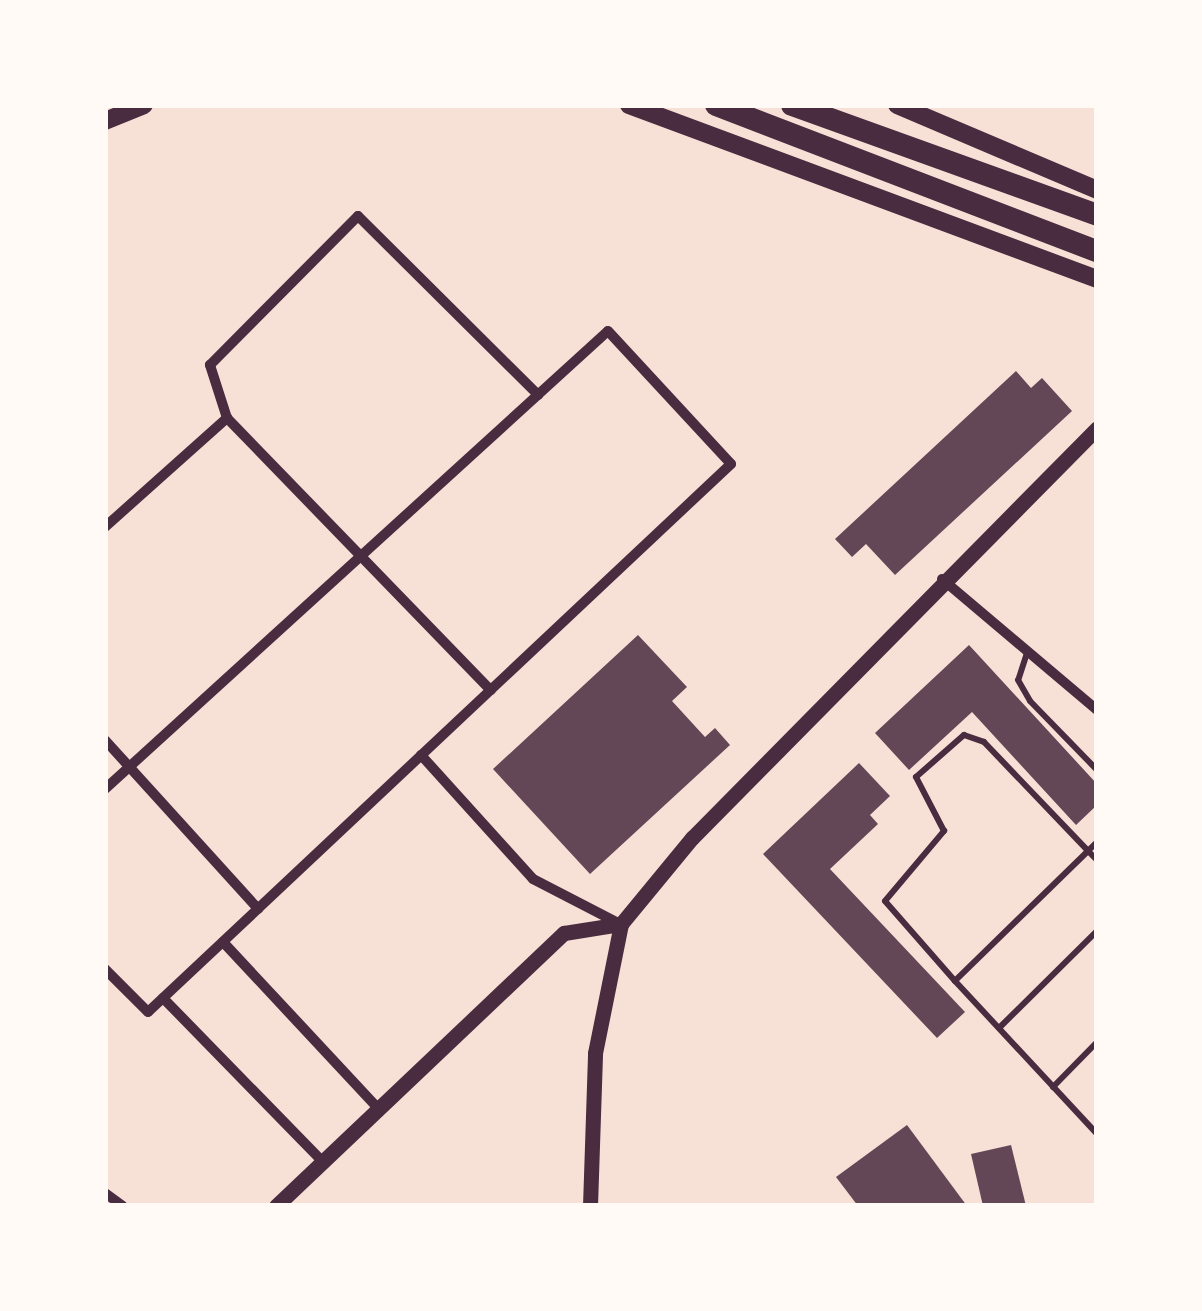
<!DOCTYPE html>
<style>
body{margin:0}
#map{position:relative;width:1202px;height:1311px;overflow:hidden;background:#f7e1d7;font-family:Cabin,sans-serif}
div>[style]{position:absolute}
.building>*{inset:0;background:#644757}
.service>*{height:6px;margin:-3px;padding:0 3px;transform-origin:3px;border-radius:3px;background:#4a2c40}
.minor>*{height:10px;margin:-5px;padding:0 5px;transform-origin:5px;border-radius:5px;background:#4a2c40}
.tertiary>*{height:15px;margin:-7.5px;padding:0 7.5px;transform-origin:7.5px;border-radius:7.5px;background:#4a2c40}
.secondary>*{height:18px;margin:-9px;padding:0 9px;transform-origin:9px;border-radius:9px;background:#4a2c40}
.trunk>*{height:22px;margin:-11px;padding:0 11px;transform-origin:11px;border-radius:11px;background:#4a2c40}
span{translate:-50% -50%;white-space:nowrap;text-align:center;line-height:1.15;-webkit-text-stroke:10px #fffaf5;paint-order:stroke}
.frame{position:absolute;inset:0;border:108px solid #fffaf5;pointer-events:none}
</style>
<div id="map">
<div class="building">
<div style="clip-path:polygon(1016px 371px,1031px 388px,1042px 378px,1072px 411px,895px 575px,866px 544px,852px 557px,835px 539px)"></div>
<div style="clip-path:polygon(638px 635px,687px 687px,672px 701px,705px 737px,715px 728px,730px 745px,590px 874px,493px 769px)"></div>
<div style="clip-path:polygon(969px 645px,1097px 784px,1097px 805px,1076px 825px,972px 712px,909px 770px,875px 733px)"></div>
<div style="clip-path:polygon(859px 763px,890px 796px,870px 815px,878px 824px,830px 869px,965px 1012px,937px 1038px,763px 854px)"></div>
<div style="clip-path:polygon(907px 1125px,967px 1206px,858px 1206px,836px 1177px)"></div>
<div style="clip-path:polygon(1011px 1145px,1026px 1206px,983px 1206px,971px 1154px)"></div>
</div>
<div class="service">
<div style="left:1027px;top:653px;width:28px;rotate:108deg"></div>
<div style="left:1018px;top:680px;width:24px;rotate:60deg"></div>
<div style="left:1030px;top:701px;width:96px;rotate:45.8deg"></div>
<div style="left:1097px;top:842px;width:13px;rotate:135deg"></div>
<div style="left:1088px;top:851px;width:186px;rotate:135.7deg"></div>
<div style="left:955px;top:981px;width:106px;rotate:-131.2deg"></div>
<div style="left:885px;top:901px;width:92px;rotate:-49.9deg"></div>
<div style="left:944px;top:831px;width:61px;rotate:-117.4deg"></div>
<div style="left:916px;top:777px;width:64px;rotate:-41.2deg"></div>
<div style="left:964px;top:735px;width:21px;rotate:19deg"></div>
<div style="left:984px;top:742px;width:151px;rotate:46.3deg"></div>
<div style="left:1088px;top:851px;width:13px;rotate:45deg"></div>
<div style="left:955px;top:981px;width:209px;rotate:47.1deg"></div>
<div style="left:999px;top:1028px;width:138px;rotate:-44.7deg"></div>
<div style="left:1053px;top:1087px;width:63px;rotate:-45.6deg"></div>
</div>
<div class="minor">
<div style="left:227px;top:418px;width:379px;rotate:45.9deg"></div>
<div style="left:105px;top:527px;width:164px;rotate:-41.8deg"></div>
<div style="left:227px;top:418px;width:56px;rotate:-107.8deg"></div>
<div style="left:210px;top:365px;width:210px;rotate:-45.2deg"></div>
<div style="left:358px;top:216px;width:254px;rotate:44.8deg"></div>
<div style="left:942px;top:579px;width:203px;rotate:40.2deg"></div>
<div style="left:105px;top:740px;width:228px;rotate:47.8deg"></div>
<div style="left:421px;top:755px;width:167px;rotate:47.9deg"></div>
<div style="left:533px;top:879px;width:98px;rotate:27.3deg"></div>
<div style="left:105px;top:789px;width:680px;rotate:-42.32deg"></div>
<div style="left:608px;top:331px;width:181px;rotate:47.2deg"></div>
<div style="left:731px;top:464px;width:800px;rotate:136.77deg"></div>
<div style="left:148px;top:1012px;width:61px;rotate:-135deg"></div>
<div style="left:223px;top:942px;width:224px;rotate:47deg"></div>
<div style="left:163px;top:998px;width:226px;rotate:45.7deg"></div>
<div style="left:105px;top:1193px;width:22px;rotate:36deg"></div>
</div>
<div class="tertiary">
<div style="left:276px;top:1206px;width:397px;rotate:-43.5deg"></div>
<div style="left:564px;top:933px;width:58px;rotate:-9deg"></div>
<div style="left:590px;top:1206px;width:153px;rotate:-88.1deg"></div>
<div style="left:595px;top:1053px;width:132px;rotate:-78.6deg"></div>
<div style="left:621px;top:924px;width:112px;rotate:-50.5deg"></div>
<div style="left:692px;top:838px;width:576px;rotate:-45.35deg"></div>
</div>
<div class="secondary">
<div style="left:629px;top:105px;width:499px;rotate:20.4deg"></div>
<div style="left:897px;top:105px;width:217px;rotate:23deg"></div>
<div style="left:105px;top:121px;width:42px;rotate:-22.3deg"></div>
</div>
<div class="trunk">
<div style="left:716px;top:105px;width:408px;rotate:21deg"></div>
<div style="left:792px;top:105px;width:324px;rotate:19.8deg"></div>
</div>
<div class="frame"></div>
</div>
